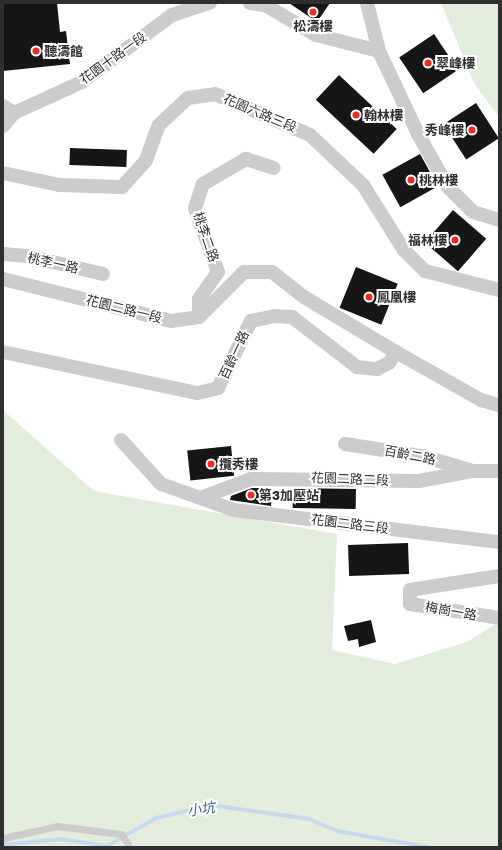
<!DOCTYPE html>
<meta charset="utf-8">
<style>
body{margin:0}
#map{position:relative;width:502px;height:850px;overflow:hidden;background:#fff;font-family:"Golos Text","Noto Sans TC",sans-serif}
div>[style]{position:absolute}
.green>*{inset:0;background:#e3eddb}
.stream>*{height:4px;margin:-2px;padding:0 2px;transform-origin:2px;border-radius:2px;background:#c6daef}
.building>*{inset:0;background:#161616;transform-origin:0 0}
.lane>*{height:7px;margin:-3.5px;padding:0 3.5px;transform-origin:3.5px;border-radius:3.5px;background:#ccc}
.street>*{height:14px;margin:-7px;padding:0 7px;transform-origin:7px;border-radius:7px;background:#ccc}
.dots>*{width:11px;height:11px;translate:-50% -50%;box-sizing:border-box;border:2px solid #fff;border-radius:50%}
span{translate:-50% -50%;white-space:nowrap;text-align:center;line-height:1.15;-webkit-text-stroke:4px #fff;paint-order:stroke}
.poi-label{font-size:13px;color:#2f2f2f;font-weight:700}
.left{translate:0 -50%;text-align:left}
.right{translate:-100% -50%;text-align:right}
.street-label{font-size:13px;color:#2f2f2f}
.water-label{font-size:14px;color:#366798;font-style:italic}
.frame{position:absolute;inset:0;border:4px solid #2f2f2f;pointer-events:none}
</style>
<div id="map">
<div class="green">
<div style="clip-path:polygon(441px 3px,499px 3px,499px 117px,474px 83px)"></div>
<div style="clip-path:polygon(3px 410px,94px 491px,337px 534px,332px 650px,395px 664px,467px 642px,499px 622px,499px 847px,3px 847px)"></div>
</div>
<div class="stream">
<div style="left:3px;top:845px;width:58px;rotate:-5.9deg"></div>
<div style="left:61px;top:839px;width:47px;rotate:8.7deg"></div>
<div style="left:107px;top:846px;width:56px;rotate:-29.7deg"></div>
<div style="left:156px;top:818px;width:57px;rotate:-13.3deg"></div>
<div style="left:211px;top:805px;width:99px;rotate:8.1deg"></div>
<div style="left:309px;top:819px;width:30px;rotate:23deg"></div>
<div style="left:337px;top:831px;width:92px;rotate:10deg"></div>
</div>
<div class="building">
<div style="clip-path:polygon(3px 3px,57px 3px,60px 32px,66px 31px,70px 64px,3px 71px)"></div>
<div style="clip-path:polygon(289px 3px,330px 3px,317px 22px)"></div>
<div style="left:434px;top:34px;width:43px;height:42px;rotate:56deg"></div>
<div style="left:339px;top:75px;width:79px;height:34px;rotate:43deg"></div>
<div style="left:476px;top:103px;width:42px;height:39px;rotate:57deg"></div>
<div style="left:70px;top:148px;width:57px;height:17px;rotate:2deg"></div>
<div style="left:420px;top:154px;width:37px;height:43px;rotate:61deg"></div>
<div style="left:453px;top:210px;width:44px;height:43px;rotate:41deg"></div>
<div style="left:356px;top:267px;width:45px;height:44px;rotate:22deg"></div>
<div style="left:231px;top:446px;width:30px;height:44px;rotate:84deg"></div>
<div style="clip-path:polygon(252px 488px,272px 488px,271px 506px,230px 500px,231px 496px)"></div>
<div style="left:293px;top:488px;width:63px;height:20px;rotate:1deg"></div>
<div style="left:408px;top:543px;width:31px;height:60px;rotate:88deg"></div>
<div style="clip-path:polygon(371px 620px,376px 642px,359px 647px,358px 639px,348px 641px,344px 626px)"></div>
</div>
<div class="lane">
<div style="left:3px;top:838px;width:55px;rotate:-12.5deg"></div>
<div style="left:57px;top:826px;width:64px;rotate:7.1deg"></div>
<div style="left:121px;top:834px;width:12px;rotate:55deg"></div>
</div>
<div class="street">
<div style="left:250px;top:3px;width:15px;rotate:8deg"></div>
<div style="left:265px;top:5px;width:59px;rotate:30.5deg"></div>
<div style="left:316px;top:35px;width:65px;rotate:14.3deg"></div>
<div style="left:367px;top:3px;width:49px;rotate:76deg"></div>
<div style="left:379px;top:51px;width:92px;rotate:64.8deg"></div>
<div style="left:418px;top:134px;width:61px;rotate:60.5deg"></div>
<div style="left:448px;top:187px;width:35px;rotate:45deg"></div>
<div style="left:473px;top:212px;width:27px;rotate:17deg"></div>
<div style="left:3px;top:106px;width:13px;rotate:32deg"></div>
<div style="left:3px;top:126px;width:17px;rotate:-50deg"></div>
<div style="left:14px;top:113px;width:75px;rotate:-24.5deg"></div>
<div style="left:82px;top:82px;width:112px;rotate:-36.7deg"></div>
<div style="left:172px;top:15px;width:40px;rotate:-18deg"></div>
<div style="left:3px;top:173px;width:57px;rotate:12.1deg"></div>
<div style="left:59px;top:185px;width:63px;rotate:1.8deg"></div>
<div style="left:122px;top:187px;width:36px;rotate:-48deg"></div>
<div style="left:146px;top:160px;width:37px;rotate:-70deg"></div>
<div style="left:159px;top:125px;width:40px;rotate:-43deg"></div>
<div style="left:188px;top:98px;width:27px;rotate:-8deg"></div>
<div style="left:215px;top:94px;width:103px;rotate:23.3deg"></div>
<div style="left:310px;top:135px;width:73px;rotate:43.3deg"></div>
<div style="left:363px;top:185px;width:77px;rotate:57.8deg"></div>
<div style="left:404px;top:250px;width:30px;rotate:45deg"></div>
<div style="left:425px;top:271px;width:76px;rotate:14.4deg"></div>
<div style="left:3px;top:254px;width:24px;rotate:5deg"></div>
<div style="left:27px;top:256px;width:78px;rotate:13.3deg"></div>
<div style="left:3px;top:279px;width:173px;rotate:14deg"></div>
<div style="left:171px;top:321px;width:28px;rotate:-8deg"></div>
<div style="left:199px;top:317px;width:64px;rotate:-45deg"></div>
<div style="left:244px;top:272px;width:28px"></div>
<div style="left:272px;top:272px;width:41px;rotate:38deg"></div>
<div style="left:304px;top:297px;width:107px;rotate:30.9deg"></div>
<div style="left:396px;top:352px;width:98px;rotate:29.5deg"></div>
<div style="left:481px;top:400px;width:19px;rotate:16deg"></div>
<div style="left:199px;top:317px;width:18px;rotate:-90deg"></div>
<div style="left:199px;top:299px;width:33px;rotate:-55deg"></div>
<div style="left:218px;top:272px;width:68px;rotate:-109.8deg"></div>
<div style="left:195px;top:208px;width:25px;rotate:-72deg"></div>
<div style="left:203px;top:184px;width:50px;rotate:-30.2deg"></div>
<div style="left:246px;top:159px;width:29px;rotate:18deg"></div>
<div style="left:3px;top:352px;width:199px;rotate:11.9deg"></div>
<div style="left:198px;top:393px;width:21px;rotate:-14deg"></div>
<div style="left:218px;top:388px;width:75px;rotate:-63.8deg"></div>
<div style="left:251px;top:321px;width:24px;rotate:-12deg"></div>
<div style="left:274px;top:316px;width:18px;rotate:3deg"></div>
<div style="left:292px;top:317px;width:82px;rotate:37.6deg"></div>
<div style="left:357px;top:367px;width:20px;rotate:6deg"></div>
<div style="left:377px;top:369px;width:13px;rotate:-27deg"></div>
<div style="left:389px;top:363px;width:13px;rotate:-58deg"></div>
<div style="left:121px;top:440px;width:59px;rotate:47.7deg"></div>
<div style="left:161px;top:484px;width:77px;rotate:19.6deg"></div>
<div style="left:234px;top:510px;width:267px;rotate:6.9deg"></div>
<div style="left:345px;top:444px;width:78px;rotate:8.9deg"></div>
<div style="left:422px;top:456px;width:50px;rotate:16.3deg"></div>
<div style="left:203px;top:497px;width:51px;rotate:-20.6deg"></div>
<div style="left:251px;top:479px;width:168px;rotate:0.7deg"></div>
<div style="left:419px;top:481px;width:55px;rotate:-10.5deg"></div>
<div style="left:473px;top:471px;width:26px"></div>
<div style="left:499px;top:576px;width:90px;rotate:171.1deg"></div>
<div style="left:410px;top:590px;width:14px;rotate:90deg"></div>
<div style="left:410px;top:604px;width:90px;rotate:8.9deg"></div>
</div>
<div class="dots">
<div style="left:313px;top:12px;background:#f32a23"></div>
<div style="left:36px;top:51px;background:#f32a23"></div>
<div style="left:428px;top:63px;background:#f32a23"></div>
<div style="left:356px;top:115px;background:#f32a23"></div>
<div style="left:472px;top:130px;background:#f32a23"></div>
<div style="left:411px;top:180px;background:#f32a23"></div>
<div style="left:455px;top:240px;background:#f32a23"></div>
<div style="left:369px;top:297px;background:#f32a23"></div>
<div style="left:211px;top:464px;background:#f32a23"></div>
<div style="left:251px;top:495px;background:#f32a23"></div>
</div>
<div class="poi-label">
<span style="left:313px;top:26px">松濤樓</span>
<span class="left" style="left:44px;top:51px">聽濤館</span>
<span class="left" style="left:436px;top:63px">翠峰樓</span>
<span class="left" style="left:364px;top:115px">翰林樓</span>
<span class="right" style="left:464px;top:130px">秀峰樓</span>
<span class="left" style="left:419px;top:180px">桃林樓</span>
<span class="right" style="left:447px;top:240px">福林樓</span>
<span class="left" style="left:377px;top:297px">鳳凰樓</span>
<span class="left" style="left:219px;top:464px">攬秀樓</span>
<span class="left" style="left:259px;top:495px">第3加壓站</span>
</div>
<div class="street-label">
<span style="left:113px;top:58px;rotate:-36deg">花園十路一段</span>
<span style="left:260px;top:113px;rotate:23deg">花園六路三段</span>
<span style="left:206px;top:237px;rotate:71deg">桃李二路</span>
<span style="left:53px;top:263px;rotate:13deg">桃李一路</span>
<span style="left:124px;top:309px;rotate:14deg">花園二路一段</span>
<span style="left:234px;top:355px;rotate:-65deg">百齡一路</span>
<span style="left:410px;top:455px;rotate:11deg">百齡二路</span>
<span style="left:350px;top:479px;rotate:2deg">花園二路二段</span>
<span style="left:350px;top:524px;rotate:7deg">花園二路三段</span>
<span style="left:451px;top:611px;rotate:10deg">梅崗一路</span>
</div>
<div class="water-label">
<span style="left:201px;top:809px;rotate:-9deg">小坑</span>
</div>
<div class="frame"></div>
</div>
